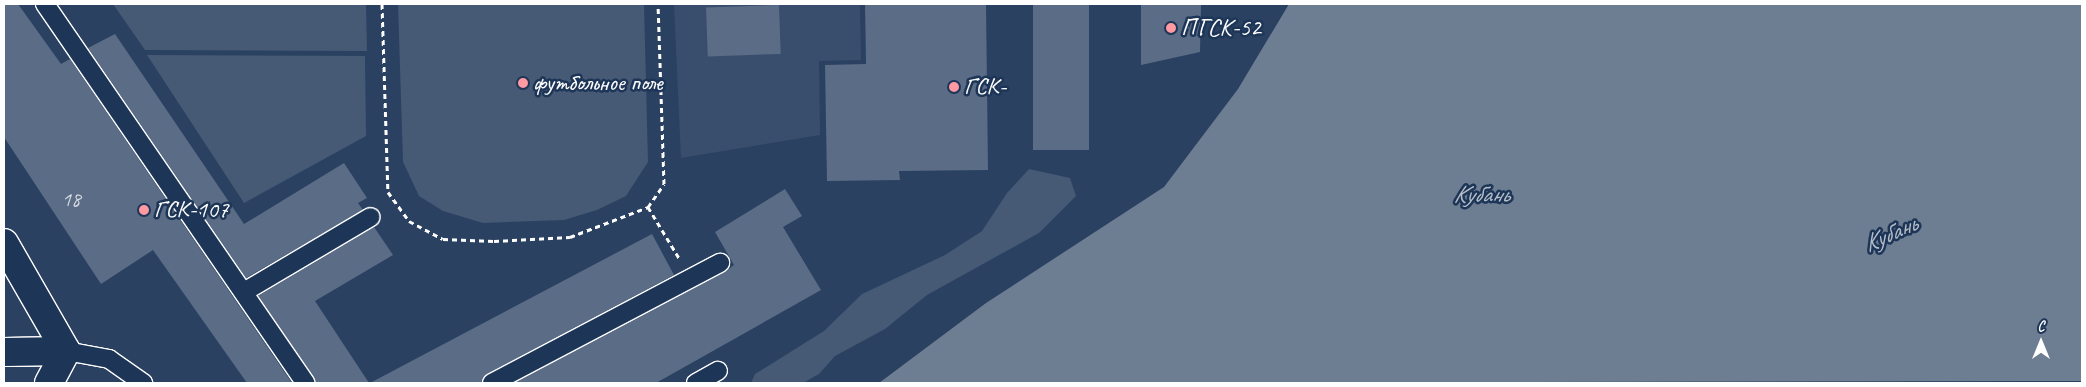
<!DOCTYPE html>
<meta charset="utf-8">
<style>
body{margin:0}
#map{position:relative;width:2086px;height:387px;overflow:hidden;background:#2a4161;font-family:Caveat,sans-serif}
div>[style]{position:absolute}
.built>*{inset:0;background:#394e6c}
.green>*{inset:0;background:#465975}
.water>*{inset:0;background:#6d7d92}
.building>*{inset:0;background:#5b6c86;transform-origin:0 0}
.path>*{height:3px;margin-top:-1.5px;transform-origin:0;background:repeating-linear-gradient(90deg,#fff 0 5px,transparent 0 9px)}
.roads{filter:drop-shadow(1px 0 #fff) drop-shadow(-1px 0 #fff) drop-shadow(0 1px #fff) drop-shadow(0 -1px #fff)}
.lane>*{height:18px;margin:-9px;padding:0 9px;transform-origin:9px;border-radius:9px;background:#1d3557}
.street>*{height:28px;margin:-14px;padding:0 14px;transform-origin:14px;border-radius:14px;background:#1d3557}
.dots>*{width:14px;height:14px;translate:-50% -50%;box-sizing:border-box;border:2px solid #1d3557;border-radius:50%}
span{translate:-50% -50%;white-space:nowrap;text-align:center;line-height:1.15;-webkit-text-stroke:5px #1d3557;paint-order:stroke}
.number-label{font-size:21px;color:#d6dae1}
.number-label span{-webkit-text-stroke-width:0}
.poi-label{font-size:24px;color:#fff}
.left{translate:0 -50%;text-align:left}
.water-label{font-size:25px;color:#b6bec8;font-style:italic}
.frame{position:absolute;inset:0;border:5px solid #fff;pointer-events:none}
.north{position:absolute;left:2016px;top:317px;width:50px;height:50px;-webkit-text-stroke:4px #1d3557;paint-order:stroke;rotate:0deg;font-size:14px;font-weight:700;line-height:20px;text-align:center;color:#fff}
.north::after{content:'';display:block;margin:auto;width:18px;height:22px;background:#fff;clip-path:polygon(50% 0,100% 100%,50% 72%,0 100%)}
</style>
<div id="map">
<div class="built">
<div style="clip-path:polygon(674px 4px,860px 4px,861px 60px,819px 61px,820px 135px,681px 158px)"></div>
</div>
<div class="green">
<div style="clip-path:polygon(113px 4px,366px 4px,367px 51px,145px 50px)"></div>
<div style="clip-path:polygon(398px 4px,644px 4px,648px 162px,626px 196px,597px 210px,564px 220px,483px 223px,443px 211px,419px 196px,403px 162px)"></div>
<div style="clip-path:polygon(147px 55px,365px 56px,366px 136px,244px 203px)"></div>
<div style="clip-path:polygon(1029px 169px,1070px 178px,1076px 196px,1039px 233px,927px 295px,885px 329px,835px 356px,819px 374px,803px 383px,751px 383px,755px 374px,824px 331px,862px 294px,945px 255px,982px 231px,1007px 193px)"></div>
</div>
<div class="water">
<div style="clip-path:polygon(1289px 4px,2082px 4px,2082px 381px,879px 383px,986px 303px,1164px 187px,1238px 89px)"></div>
</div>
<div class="building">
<div style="clip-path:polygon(4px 4px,18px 4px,61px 64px,70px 59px,292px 383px,247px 383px,153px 250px,101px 284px,4px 137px)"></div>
<div style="clip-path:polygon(865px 4px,986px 4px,988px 170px,899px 171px,900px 180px,827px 181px,825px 65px,866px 64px)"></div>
<div style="left:1033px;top:4px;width:56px;height:146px"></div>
<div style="clip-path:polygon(1141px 4px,1201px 4px,1200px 52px,1141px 65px)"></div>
<div style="left:779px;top:5px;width:49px;height:73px;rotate:88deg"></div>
<div style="clip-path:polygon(115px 34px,244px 224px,344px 163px,367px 198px,358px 203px,363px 210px,246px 278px,88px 48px)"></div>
<div style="clip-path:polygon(785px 189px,802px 216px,783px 227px,821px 290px,656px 383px,514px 383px,725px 272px,734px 265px,715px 232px)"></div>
<div style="clip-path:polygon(374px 227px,393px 255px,315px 301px,369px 383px,315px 383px,258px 296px)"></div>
<div style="clip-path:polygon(652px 234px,674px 275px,487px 374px,481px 383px,370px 383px)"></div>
</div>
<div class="path">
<div style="left:382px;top:4px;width:188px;rotate:88.2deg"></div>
<div style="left:388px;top:192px;width:36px;rotate:54deg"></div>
<div style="left:409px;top:221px;width:38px;rotate:28deg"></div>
<div style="left:443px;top:239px;width:51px;rotate:2.2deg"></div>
<div style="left:494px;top:241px;width:76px;rotate:-3deg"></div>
<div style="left:570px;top:237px;width:84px;rotate:-21deg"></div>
<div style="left:648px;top:207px;width:28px;rotate:-55deg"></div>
<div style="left:664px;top:184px;width:180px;rotate:-91.9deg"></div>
<div style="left:648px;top:207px;width:60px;rotate:58.7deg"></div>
</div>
<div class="roads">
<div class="lane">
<div style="left:45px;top:4px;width:460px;rotate:55.5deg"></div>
<div style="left:244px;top:292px;width:147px;rotate:-30.6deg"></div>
<div style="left:66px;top:351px;width:44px;rotate:10.5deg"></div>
<div style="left:109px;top:359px;width:42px;rotate:35.2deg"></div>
<div style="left:492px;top:383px;width:258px;rotate:-27.8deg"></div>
<div style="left:696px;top:383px;width:25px;rotate:-29deg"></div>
</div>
<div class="street">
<div style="left:4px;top:243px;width:125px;rotate:60.1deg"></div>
<div style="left:4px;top:352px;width:62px;rotate:-0.9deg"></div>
<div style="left:49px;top:383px;width:36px;rotate:-62deg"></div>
</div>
</div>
<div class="dots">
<div style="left:1171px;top:28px;background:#ff9aa2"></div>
<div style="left:523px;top:83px;background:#ff9aa2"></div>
<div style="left:954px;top:87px;background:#ff9aa2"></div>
<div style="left:144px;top:210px;background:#ff9aa2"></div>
</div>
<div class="number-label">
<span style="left:71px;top:199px">18</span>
</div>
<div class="poi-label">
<span class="left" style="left:1181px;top:28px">ПГСК-52</span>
<span class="left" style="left:533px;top:83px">футбольное поле</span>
<span class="left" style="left:964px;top:87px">ГСК-</span>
<span class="left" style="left:154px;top:210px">ГСК-107</span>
</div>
<div class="water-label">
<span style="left:1481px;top:194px">Кубань</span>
<span style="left:1890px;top:234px;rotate:-24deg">Кубань</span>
</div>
<div class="frame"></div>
<div class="north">С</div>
</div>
